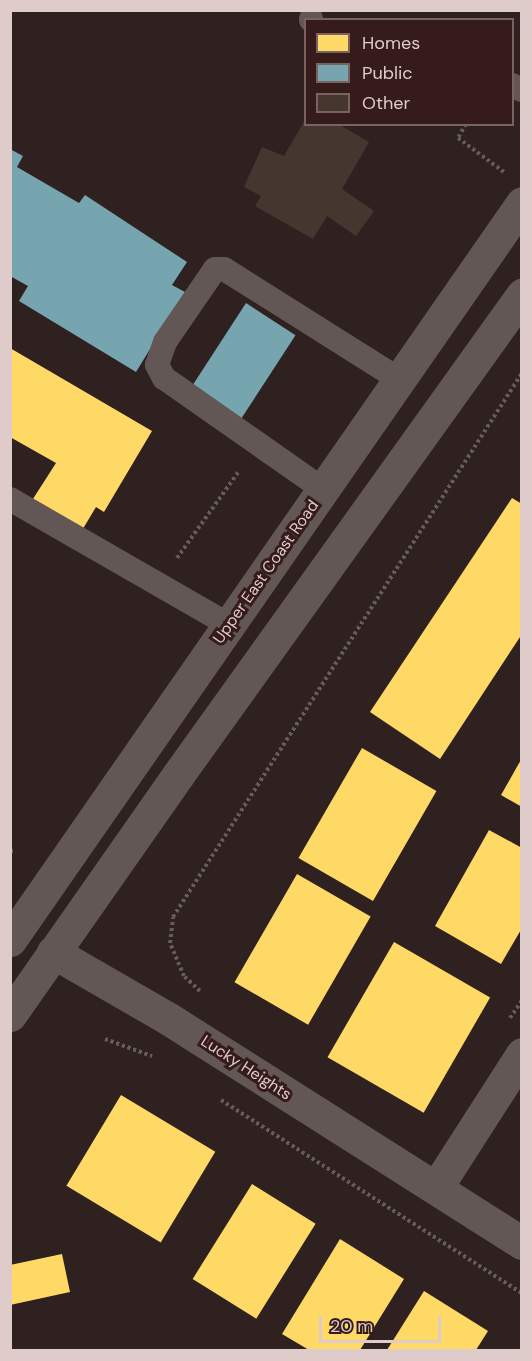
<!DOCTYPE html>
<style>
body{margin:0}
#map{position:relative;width:532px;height:1361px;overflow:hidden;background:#2f211f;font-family:"DM Sans",sans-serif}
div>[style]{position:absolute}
.homes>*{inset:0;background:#ffd966;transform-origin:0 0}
.public>*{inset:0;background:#76a5af;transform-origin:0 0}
.building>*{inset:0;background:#45372f}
.path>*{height:4px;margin-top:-2px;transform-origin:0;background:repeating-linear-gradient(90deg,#665c5b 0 3px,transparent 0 6px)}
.lane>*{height:24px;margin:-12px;padding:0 12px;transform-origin:12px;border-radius:12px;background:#635755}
.street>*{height:33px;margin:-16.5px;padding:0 16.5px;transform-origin:16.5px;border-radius:16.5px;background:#635755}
.secondary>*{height:33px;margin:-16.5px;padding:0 16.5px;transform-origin:16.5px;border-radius:16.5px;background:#635755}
span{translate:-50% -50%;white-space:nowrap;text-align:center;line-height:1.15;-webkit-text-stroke:6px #351b19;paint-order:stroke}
.street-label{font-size:16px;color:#dfccca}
.frame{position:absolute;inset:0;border:12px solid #dfccca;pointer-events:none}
.legend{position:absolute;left:304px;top:18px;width:210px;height:108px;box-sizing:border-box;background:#351b19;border:2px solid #796260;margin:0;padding:8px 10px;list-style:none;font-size:18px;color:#dfccca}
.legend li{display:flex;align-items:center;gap:12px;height:30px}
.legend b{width:30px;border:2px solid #796260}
.scale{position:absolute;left:319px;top:1316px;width:122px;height:27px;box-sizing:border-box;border:3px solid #dfccca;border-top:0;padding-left:8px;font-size:18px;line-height:21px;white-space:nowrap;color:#dfccca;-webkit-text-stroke:4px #351b19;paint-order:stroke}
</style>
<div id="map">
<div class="homes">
<div style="clip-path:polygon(10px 348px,152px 431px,104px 512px,96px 507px,81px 532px,31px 502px,56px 463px,10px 437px)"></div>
<div style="clip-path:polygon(512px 498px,522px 504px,522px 634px,440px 759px,370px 712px)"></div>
<div style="left:362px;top:748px;width:86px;height:127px;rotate:30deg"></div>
<div style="clip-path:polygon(522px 758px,522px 807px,501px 795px)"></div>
<div style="clip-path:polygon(489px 830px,522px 848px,522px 928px,501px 964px,435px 926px)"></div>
<div style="left:297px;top:874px;width:85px;height:125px;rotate:30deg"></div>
<div style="left:394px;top:942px;width:111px;height:133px;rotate:30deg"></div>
<div style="left:121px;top:1095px;width:110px;height:106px;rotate:31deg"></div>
<div style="left:252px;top:1184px;width:75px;height:112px;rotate:32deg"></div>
<div style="clip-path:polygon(340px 1239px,404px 1279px,360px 1350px,309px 1350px,282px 1334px)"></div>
<div style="clip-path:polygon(62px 1254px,70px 1292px,10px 1305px,10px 1265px)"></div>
<div style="clip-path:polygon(424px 1291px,488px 1331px,476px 1350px,387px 1350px)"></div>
</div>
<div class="public">
<div style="clip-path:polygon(10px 149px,23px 156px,17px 167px,79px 203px,85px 195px,187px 262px,172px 285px,185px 292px,136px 372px,19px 301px,28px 286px,10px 276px)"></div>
<div style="left:246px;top:303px;width:59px;height:101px;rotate:33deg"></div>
</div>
<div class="building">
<div style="clip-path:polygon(306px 118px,306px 124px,338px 124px,369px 142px,342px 189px,374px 211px,356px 236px,327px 216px,313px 239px,255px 206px,261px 196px,244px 187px,262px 147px,284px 156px)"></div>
</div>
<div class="path">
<div style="left:466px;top:124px;width:16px;rotate:120deg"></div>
<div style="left:458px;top:138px;width:57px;rotate:36.5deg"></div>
<div style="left:177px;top:558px;width:107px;rotate:-54.5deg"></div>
<div style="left:10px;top:851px;width:6px"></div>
<div style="left:200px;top:991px;width:22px;rotate:-137deg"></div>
<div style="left:184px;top:976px;width:36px;rotate:-113deg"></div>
<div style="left:170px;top:943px;width:26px;rotate:-83deg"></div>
<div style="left:173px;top:917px;width:646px;rotate:-57.32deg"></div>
<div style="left:510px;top:1018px;width:22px;rotate:-56deg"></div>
<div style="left:105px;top:1039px;width:50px;rotate:19.9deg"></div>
<div style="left:221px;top:1100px;width:358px;rotate:32.7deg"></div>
</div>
<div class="lane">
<div style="left:311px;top:19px;width:1px;rotate:90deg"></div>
<div style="left:512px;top:85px;width:11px;rotate:27deg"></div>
<div style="left:324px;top:490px;width:195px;rotate:-145deg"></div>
<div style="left:164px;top:378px;width:15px;rotate:-118deg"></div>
<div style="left:157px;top:365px;width:24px;rotate:-71deg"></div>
<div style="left:165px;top:342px;width:88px;rotate:-55.6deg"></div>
<div style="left:215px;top:269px;width:9px"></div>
<div style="left:224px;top:269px;width:208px;rotate:32.2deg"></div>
<div style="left:10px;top:499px;width:253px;rotate:29.9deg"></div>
</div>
<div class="street">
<div style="left:53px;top:952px;width:134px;rotate:30deg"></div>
<div style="left:169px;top:1019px;width:418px;rotate:32.4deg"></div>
<div style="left:436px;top:1188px;width:159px;rotate:-57.3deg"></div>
</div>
<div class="secondary">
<div style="left:10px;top:940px;width:897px;rotate:-55.21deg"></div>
<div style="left:10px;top:1015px;width:293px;rotate:-55deg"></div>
<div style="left:178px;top:775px;width:591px;rotate:-54.37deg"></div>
</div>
<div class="street-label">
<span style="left:266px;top:572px;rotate:-55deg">Upper East Coast Road</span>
<span style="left:246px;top:1068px;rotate:33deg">Lucky Heights</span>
</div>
<div class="frame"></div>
<ul class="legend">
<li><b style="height:16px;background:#ffd966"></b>Homes</li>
<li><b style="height:16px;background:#76a5af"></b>Public</li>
<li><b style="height:16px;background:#45372f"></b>Other</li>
</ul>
<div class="scale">20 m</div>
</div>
